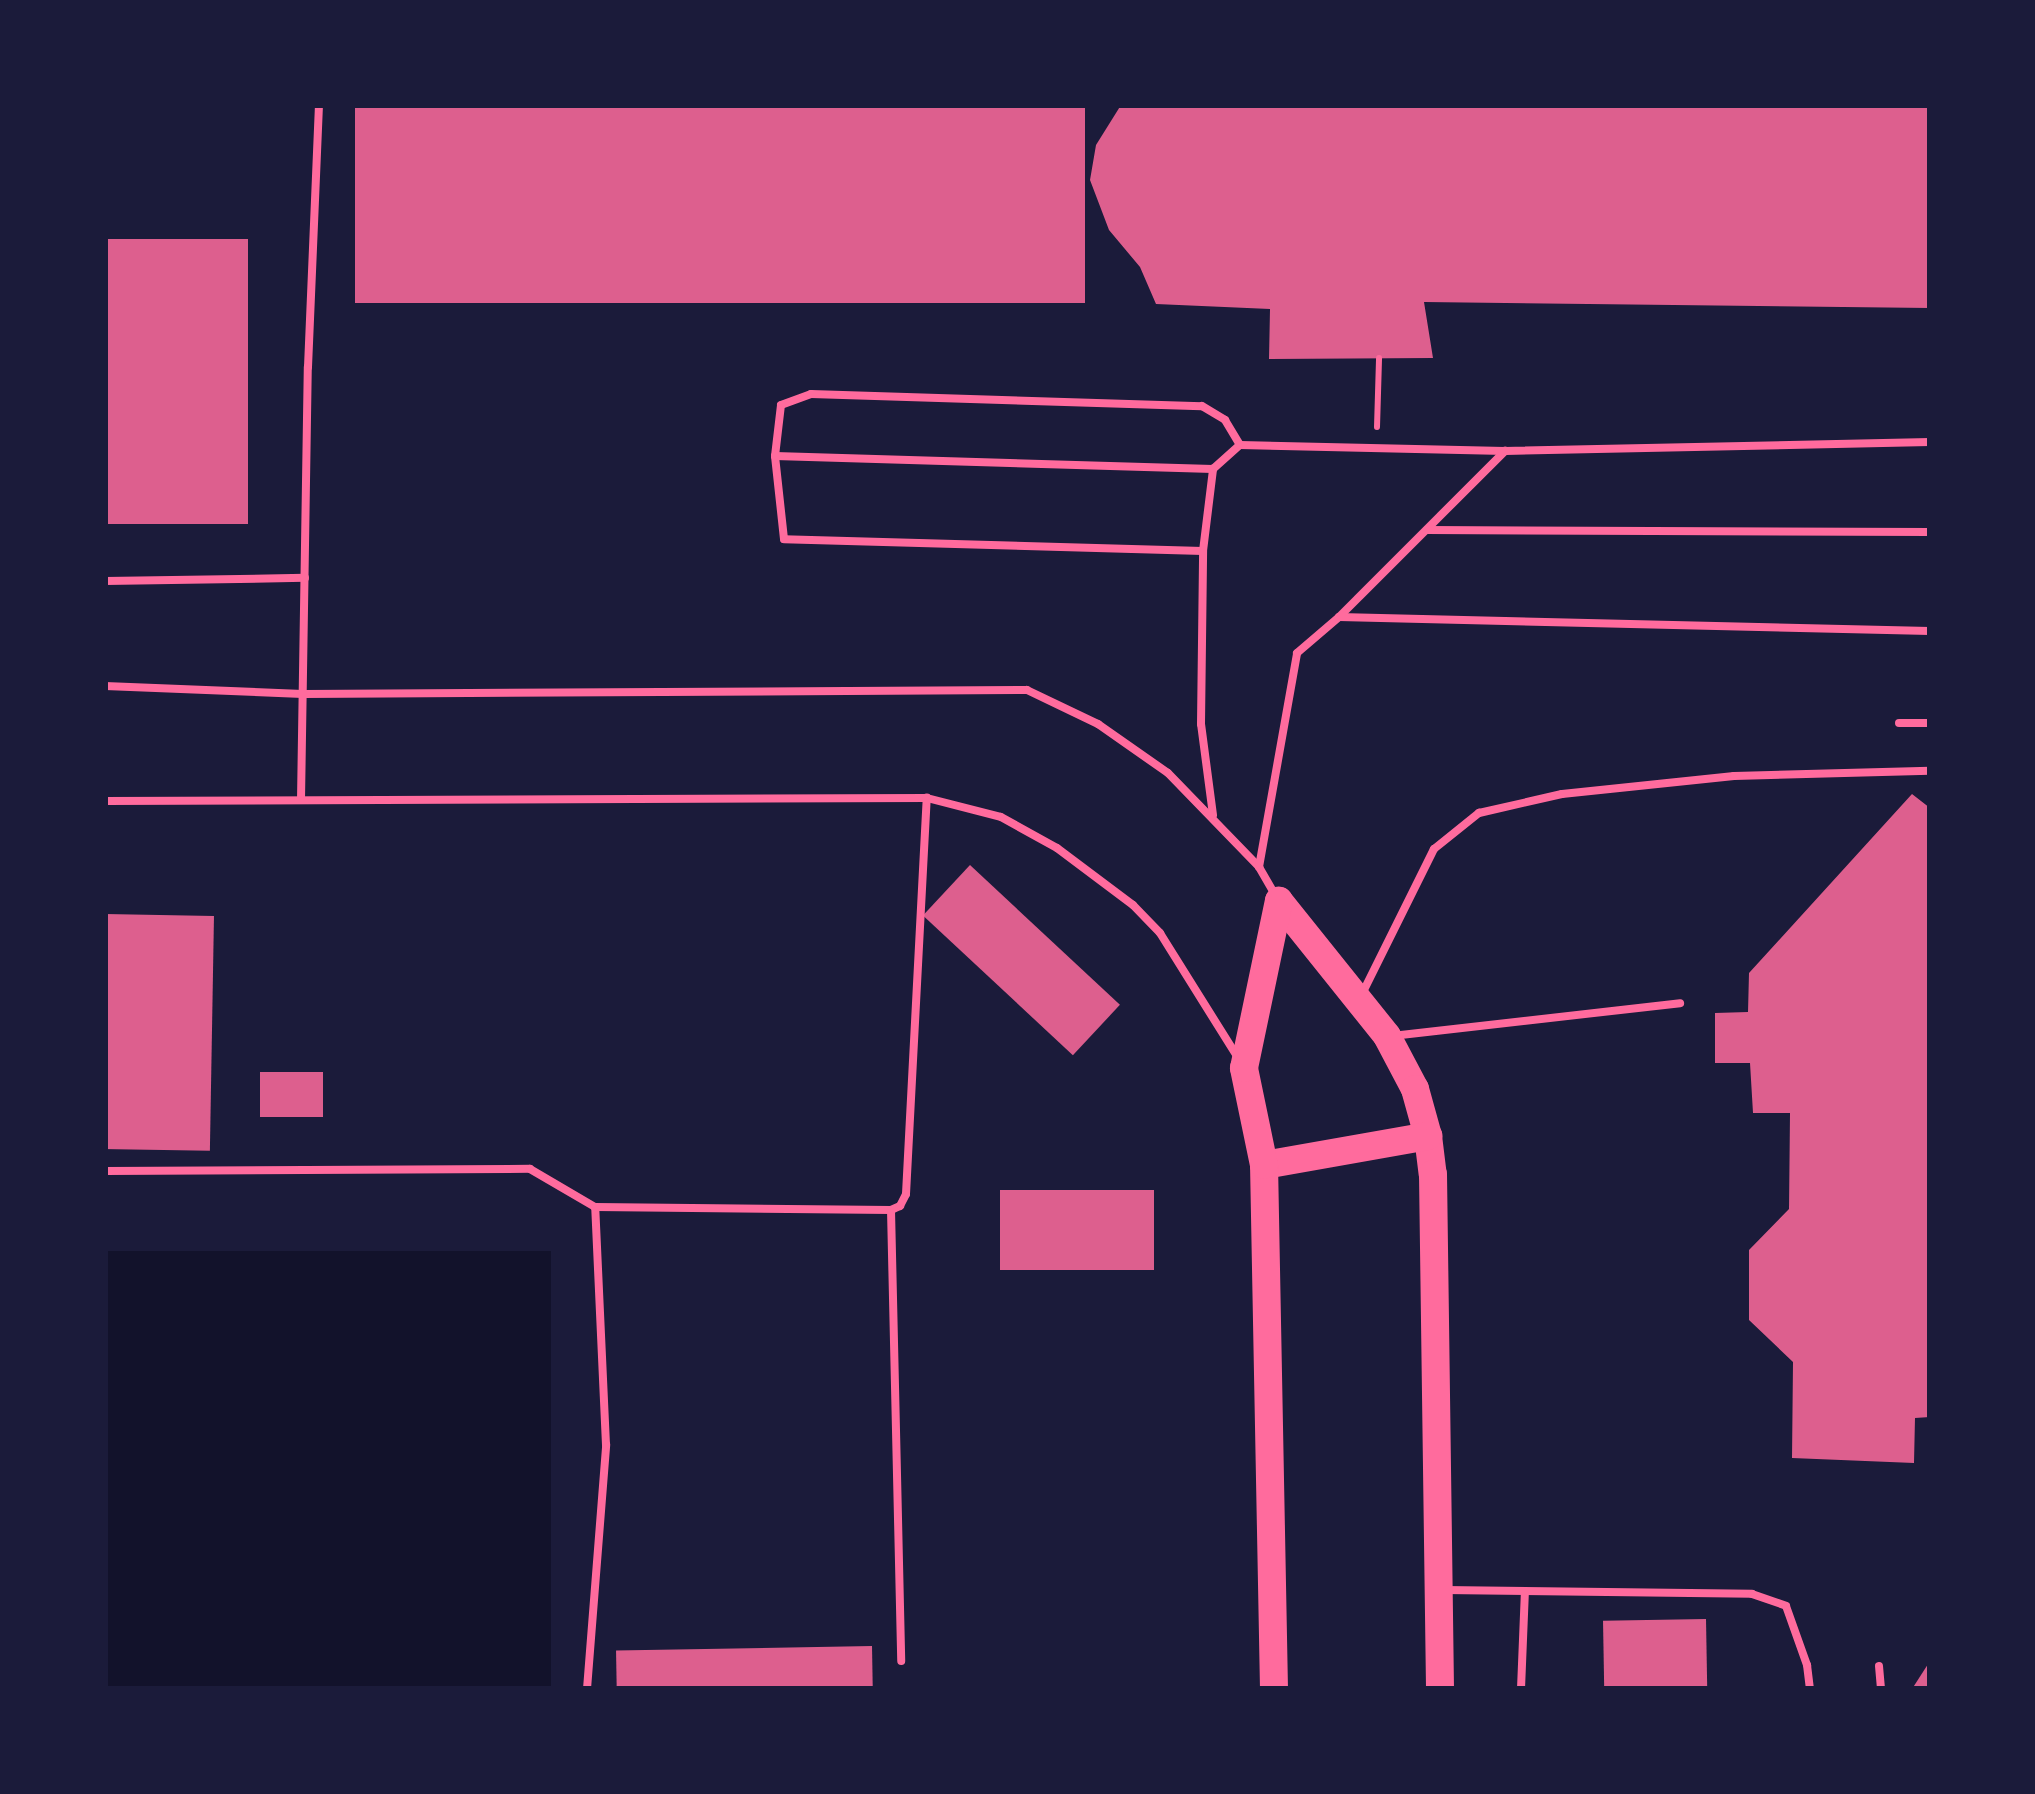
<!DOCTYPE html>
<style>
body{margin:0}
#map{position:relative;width:2035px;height:1794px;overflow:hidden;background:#1b1b3a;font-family:"DejaVu Sans",sans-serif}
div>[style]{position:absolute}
.water>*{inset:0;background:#12122b;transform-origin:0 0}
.building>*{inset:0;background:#dd5f8e;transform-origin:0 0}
.path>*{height:6px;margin:-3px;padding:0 3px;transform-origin:3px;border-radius:3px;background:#ff6b9d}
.service>*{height:8px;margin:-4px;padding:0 4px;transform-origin:4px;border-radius:4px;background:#ff6b9d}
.trunk>*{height:28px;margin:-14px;padding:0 14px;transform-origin:14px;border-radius:14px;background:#ff6b9d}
span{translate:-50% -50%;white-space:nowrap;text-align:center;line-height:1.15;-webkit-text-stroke:9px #1b1b3a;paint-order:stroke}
.frame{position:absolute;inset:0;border:108px solid #1b1b3a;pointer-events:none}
</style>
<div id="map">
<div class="water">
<div style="left:105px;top:1251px;width:446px;height:438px"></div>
</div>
<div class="building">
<div style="left:355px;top:105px;width:730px;height:198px"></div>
<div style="clip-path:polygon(1121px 105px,1930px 105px,1930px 308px,1424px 302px,1433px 358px,1269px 359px,1270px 309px,1156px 304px,1140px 267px,1109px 230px,1090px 180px,1096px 145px)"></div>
<div style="left:105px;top:239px;width:143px;height:285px"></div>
<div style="clip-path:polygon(1912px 794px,1930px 808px,1930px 1417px,1915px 1418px,1914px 1463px,1792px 1458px,1793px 1362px,1749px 1320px,1749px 1250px,1789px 1209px,1790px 1113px,1753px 1113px,1750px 1063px,1715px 1063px,1715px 1013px,1748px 1012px,1749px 973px)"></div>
<div style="left:970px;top:865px;width:205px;height:69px;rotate:43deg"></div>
<div style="left:105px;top:914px;width:109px;height:235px;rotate:1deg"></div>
<div style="left:260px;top:1072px;width:63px;height:45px"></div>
<div style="left:1000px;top:1190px;width:154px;height:80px"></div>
<div style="left:1706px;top:1619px;width:70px;height:103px;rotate:89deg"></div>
<div style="left:872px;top:1646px;width:43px;height:256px;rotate:89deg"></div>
<div style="clip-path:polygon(1930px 1661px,1930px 1689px,1912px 1689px)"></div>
</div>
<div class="path">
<div style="left:1377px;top:427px;width:69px;rotate:-88.3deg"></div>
</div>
<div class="service">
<div style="left:775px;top:456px;width:438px;rotate:1.7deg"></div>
<div style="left:1427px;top:530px;width:503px;rotate:0.23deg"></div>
<div style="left:1203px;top:551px;width:419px;rotate:-178.4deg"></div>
<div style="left:784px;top:539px;width:83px;rotate:-96.2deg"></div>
<div style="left:775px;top:456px;width:51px;rotate:-83.3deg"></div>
<div style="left:781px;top:405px;width:32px;rotate:-20deg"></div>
<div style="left:811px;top:394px;width:391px;rotate:1.8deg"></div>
<div style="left:1202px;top:406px;width:27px;rotate:31deg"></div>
<div style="left:1225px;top:420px;width:29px;rotate:59deg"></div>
<div style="left:105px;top:581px;width:200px;rotate:-0.9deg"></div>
<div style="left:1339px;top:617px;width:591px;rotate:1.36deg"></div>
<div style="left:105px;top:686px;width:198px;rotate:2.3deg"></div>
<div style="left:303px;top:694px;width:724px;rotate:-0.32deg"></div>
<div style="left:1027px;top:690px;width:79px;rotate:25.6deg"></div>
<div style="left:1098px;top:724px;width:85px;rotate:35deg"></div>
<div style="left:1168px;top:773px;width:131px;rotate:45.9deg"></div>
<div style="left:1259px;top:867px;width:34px;rotate:60deg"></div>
<div style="left:1899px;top:723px;width:31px"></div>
<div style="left:301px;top:800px;width:433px;rotate:-89.1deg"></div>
<div style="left:308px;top:367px;width:262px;rotate:-87.6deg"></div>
<div style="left:105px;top:801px;width:822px;rotate:-0.21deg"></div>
<div style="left:927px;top:798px;width:76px;rotate:14.4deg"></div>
<div style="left:1001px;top:817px;width:64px;rotate:29deg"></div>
<div style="left:1057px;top:848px;width:95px;rotate:36.9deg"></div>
<div style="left:1133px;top:905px;width:39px;rotate:46deg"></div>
<div style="left:1160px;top:933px;width:145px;rotate:58deg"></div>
<div style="left:1213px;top:815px;width:92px;rotate:-97.5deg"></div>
<div style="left:1201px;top:724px;width:173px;rotate:-89.3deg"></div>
<div style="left:1203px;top:551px;width:83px;rotate:-83deg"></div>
<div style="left:1213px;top:469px;width:36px;rotate:-42deg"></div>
<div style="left:1240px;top:445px;width:265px;rotate:1.3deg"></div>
<div style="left:1505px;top:451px;width:425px;rotate:-1.2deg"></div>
<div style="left:1259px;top:867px;width:217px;rotate:-79.9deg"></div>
<div style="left:1297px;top:653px;width:55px;rotate:-40.6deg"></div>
<div style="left:1339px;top:617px;width:235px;rotate:-45deg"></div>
<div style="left:1362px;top:994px;width:162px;rotate:-63.6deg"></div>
<div style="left:1434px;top:849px;width:58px;rotate:-38.7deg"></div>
<div style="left:1479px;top:813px;width:85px;rotate:-12.9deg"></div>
<div style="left:1562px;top:794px;width:173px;rotate:-6deg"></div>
<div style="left:1734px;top:776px;width:196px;rotate:-1.5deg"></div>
<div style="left:1392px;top:1036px;width:290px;rotate:-6.5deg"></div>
<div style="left:105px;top:1171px;width:425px;rotate:-0.3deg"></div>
<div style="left:530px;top:1169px;width:75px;rotate:30.3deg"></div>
<div style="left:595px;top:1207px;width:296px;rotate:0.6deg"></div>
<div style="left:891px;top:1210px;width:10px;rotate:-24deg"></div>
<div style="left:900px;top:1206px;width:13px;rotate:-63deg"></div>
<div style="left:906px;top:1194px;width:397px;rotate:-87deg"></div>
<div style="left:891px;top:1210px;width:451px;rotate:88.7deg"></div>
<div style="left:1444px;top:1590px;width:308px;rotate:0.7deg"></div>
<div style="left:1752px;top:1594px;width:36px;rotate:19deg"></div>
<div style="left:1786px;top:1606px;width:63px;rotate:70.4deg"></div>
<div style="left:1807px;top:1665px;width:24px;rotate:83deg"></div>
<div style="left:1879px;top:1666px;width:23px;rotate:85deg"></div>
<div style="left:587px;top:1689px;width:245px;rotate:-85.5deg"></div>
<div style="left:606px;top:1445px;width:238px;rotate:-92.6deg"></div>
<div style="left:1521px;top:1689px;width:98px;rotate:-87.7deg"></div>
</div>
<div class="trunk">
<div style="left:1279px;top:901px;width:173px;rotate:51.3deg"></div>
<div style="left:1387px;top:1036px;width:60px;rotate:62.2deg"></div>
<div style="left:1415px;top:1089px;width:49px;rotate:74.5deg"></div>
<div style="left:1428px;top:1136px;width:38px;rotate:83deg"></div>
<div style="left:1433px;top:1174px;width:515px;rotate:89.22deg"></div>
<div style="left:1264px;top:1165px;width:167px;rotate:-10deg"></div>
<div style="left:1274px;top:1689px;width:524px;rotate:-91.09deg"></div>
<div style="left:1264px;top:1165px;width:99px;rotate:-101.7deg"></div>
<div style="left:1244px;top:1068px;width:171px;rotate:-78.2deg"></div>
</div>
<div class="frame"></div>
</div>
